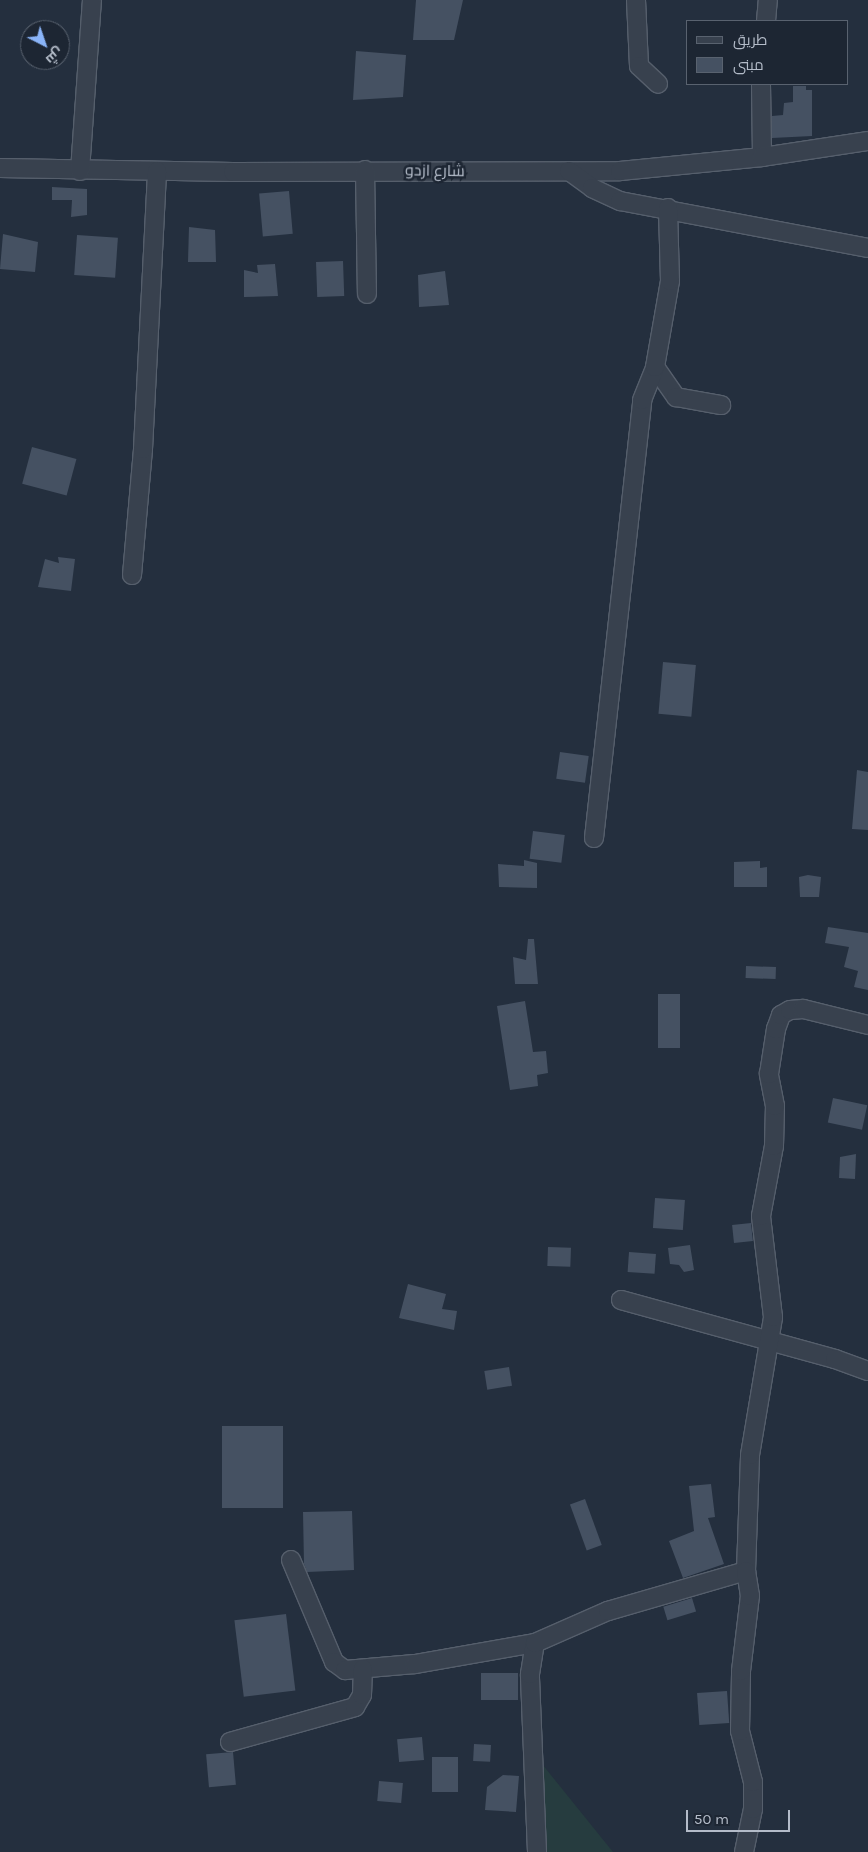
<!DOCTYPE html>
<meta charset="utf-8">
<style>
body{margin:0}
#map{position:relative;width:868px;height:1852px;overflow:hidden;background:#242f3e;font-family:Karla,Cairo,sans-serif}
div>[style]{position:absolute}
.green>*{inset:0;background:#263c3f}
.building>*{inset:0;background:#455162;transform-origin:0 0}
.roads{filter:drop-shadow(1px 0 #565f6c) drop-shadow(-1px 0 #565f6c) drop-shadow(0 1px #565f6c) drop-shadow(0 -1px #565f6c)}
.minor>*{height:18px;margin:-9px;padding:0 9px;transform-origin:9px;border-radius:9px;background:#38414e}
span{translate:-50% -50%;white-space:nowrap;text-align:center;line-height:1.15;-webkit-text-stroke:5px #1d2633;paint-order:stroke}
.street-label{font-size:16px;color:#b4bcc9}
.legend{position:absolute;left:686px;top:20px;width:162px;height:65px;box-sizing:border-box;background:#1d2633;border:1px solid #59626f;margin:0;padding:6px 9px;list-style:none;font-size:15px;color:#b4bcc9}
.legend li{display:flex;align-items:center;gap:10px;height:25px}
.legend b{width:25px;border:1px solid #59626f}
.north{position:absolute;left:20px;top:20px;width:50px;height:50px;box-sizing:border-box;background:#1d2633;border:1px solid #59626f;border-radius:50%;rotate:139deg;font-size:14px;font-weight:700;line-height:20px;text-align:center;color:#b4bcc9}
.north::after{content:'';display:block;margin:auto;width:18px;height:22px;background:#8ab4f8;clip-path:polygon(50% 0,100% 100%,50% 72%,0 100%)}
.scale{position:absolute;left:686px;top:1810px;width:104px;height:22px;box-sizing:border-box;border:2px solid #b4bcc9;border-top:0;padding-left:6px;font-size:15px;line-height:18px;white-space:nowrap;color:#b4bcc9;-webkit-text-stroke:4px #1d2633;paint-order:stroke}
</style>
<div id="map">
<div class="green">
<div style="clip-path:polygon(542px 1764px,613px 1852px,547px 1852px)"></div>
</div>
<div class="building">
<div style="clip-path:polygon(416px 0,463px 0,454px 40px,413px 40px)"></div>
<div style="clip-path:polygon(356px 51px,406px 55px,403px 97px,353px 100px)"></div>
<div style="clip-path:polygon(793px 86px,806px 86px,806px 90px,812px 90px,812px 136px,772px 138px,772px 116px,783px 115px,784px 103px,793px 102px)"></div>
<div style="clip-path:polygon(52px 187px,87px 189px,87px 215px,71px 217px,72px 200px,52px 200px)"></div>
<div style="left:289px;top:191px;width:43px;height:30px;rotate:85deg"></div>
<div style="clip-path:polygon(189px 227px,215px 230px,216px 262px,188px 262px)"></div>
<div style="clip-path:polygon(3px 234px,38px 242px,35px 272px,0 269px)"></div>
<div style="left:77px;top:235px;width:41px;height:40px;rotate:4deg"></div>
<div style="left:343px;top:261px;width:35px;height:27px;rotate:88deg"></div>
<div style="clip-path:polygon(275px 264px,278px 296px,244px 297px,244px 270px,258px 273px,257px 265px)"></div>
<div style="clip-path:polygon(445px 271px,449px 305px,419px 307px,418px 275px)"></div>
<div style="left:32px;top:447px;width:46px;height:38px;rotate:15deg"></div>
<div style="clip-path:polygon(58px 557px,75px 559px,71px 591px,38px 587px,45px 559px,59px 563px)"></div>
<div style="left:663px;top:662px;width:33px;height:52px;rotate:5deg"></div>
<div style="left:560px;top:752px;width:29px;height:27px;rotate:8deg"></div>
<div style="clip-path:polygon(857px 770px,868px 772px,868px 830px,852px 829px)"></div>
<div style="left:533px;top:831px;width:32px;height:28px;rotate:7deg"></div>
<div style="clip-path:polygon(524px 860px,537px 863px,537px 888px,499px 887px,498px 864px,524px 866px)"></div>
<div style="clip-path:polygon(760px 861px,760px 868px,767px 867px,767px 887px,734px 887px,734px 862px)"></div>
<div style="clip-path:polygon(808px 875px,821px 877px,819px 897px,800px 897px,799px 877px)"></div>
<div style="clip-path:polygon(828px 927px,868px 933px,868px 990px,854px 987px,858px 971px,844px 967px,849px 947px,825px 943px)"></div>
<div style="clip-path:polygon(528px 939px,534px 939px,538px 984px,515px 984px,513px 957px,526px 960px)"></div>
<div style="left:746px;top:966px;width:30px;height:12px;rotate:2deg"></div>
<div style="left:658px;top:994px;width:22px;height:54px"></div>
<div style="clip-path:polygon(525px 1001px,533px 1052px,546px 1051px,548px 1073px,537px 1075px,538px 1086px,510px 1090px,497px 1006px)"></div>
<div style="left:833px;top:1098px;width:35px;height:25px;rotate:12deg"></div>
<div style="clip-path:polygon(856px 1154px,855px 1179px,839px 1178px,840px 1157px)"></div>
<div style="left:655px;top:1198px;width:30px;height:30px;rotate:4deg"></div>
<div style="left:751px;top:1223px;width:18px;height:19px;rotate:84deg"></div>
<div style="clip-path:polygon(690px 1245px,694px 1270px,684px 1272px,679px 1265px,670px 1264px,668px 1248px)"></div>
<div style="left:548px;top:1247px;width:23px;height:19px;rotate:2deg"></div>
<div style="left:629px;top:1252px;width:27px;height:20px;rotate:4deg"></div>
<div style="clip-path:polygon(408px 1284px,446px 1294px,442px 1309px,457px 1311px,454px 1330px,399px 1318px)"></div>
<div style="left:509px;top:1367px;width:19px;height:25px;rotate:81deg"></div>
<div style="left:222px;top:1426px;width:61px;height:82px"></div>
<div style="clip-path:polygon(711px 1484px,715px 1517px,708px 1518px,724px 1564px,683px 1578px,669px 1541px,694px 1531px,689px 1486px)"></div>
<div style="left:585px;top:1499px;width:49px;height:16px;rotate:70deg"></div>
<div style="clip-path:polygon(352px 1511px,354px 1570px,307px 1572px,304px 1564px,303px 1512px)"></div>
<div style="left:692px;top:1598px;width:14px;height:30px;rotate:73deg"></div>
<div style="left:286px;top:1614px;width:77px;height:52px;rotate:83deg"></div>
<div style="left:518px;top:1673px;width:27px;height:37px;rotate:90deg"></div>
<div style="left:727px;top:1691px;width:32px;height:30px;rotate:86deg"></div>
<div style="left:422px;top:1737px;width:23px;height:25px;rotate:85deg"></div>
<div style="left:474px;top:1744px;width:17px;height:17px;rotate:3deg"></div>
<div style="left:233px;top:1752px;width:33px;height:27px;rotate:85deg"></div>
<div style="left:432px;top:1757px;width:26px;height:35px"></div>
<div style="clip-path:polygon(503px 1775px,519px 1776px,516px 1812px,485px 1810px,487px 1787px)"></div>
<div style="left:379px;top:1781px;width:24px;height:20px;rotate:5deg"></div>
</div>
<div class="roads">
<div class="minor">
<div style="left:636px;top:0;width:66px;rotate:87.4deg"></div>
<div style="left:639px;top:66px;width:26px;rotate:43deg"></div>
<div style="left:766px;top:21px;width:21px;rotate:-85deg"></div>
<div style="left:761px;top:84px;width:73px;rotate:89.2deg"></div>
<div style="left:0;top:168px;width:233px;rotate:1deg"></div>
<div style="left:233px;top:172px;width:387px;rotate:-0.1deg"></div>
<div style="left:620px;top:171px;width:143px;rotate:-5.6deg"></div>
<div style="left:762px;top:157px;width:107px;rotate:-8.6deg"></div>
<div style="left:365px;top:170px;width:124px;rotate:89.1deg"></div>
<div style="left:80px;top:171px;width:171px;rotate:-86deg"></div>
<div style="left:569px;top:171px;width:29px;rotate:36deg"></div>
<div style="left:592px;top:188px;width:31px;rotate:25deg"></div>
<div style="left:620px;top:201px;width:252px;rotate:10.7deg"></div>
<div style="left:655px;top:367px;width:37px;rotate:55deg"></div>
<div style="left:676px;top:397px;width:46px;rotate:10.1deg"></div>
<div style="left:132px;top:575px;width:126px;rotate:-85deg"></div>
<div style="left:143px;top:449px;width:278px;rotate:-87.1deg"></div>
<div style="left:594px;top:838px;width:441px;rotate:-83.7deg"></div>
<div style="left:642px;top:400px;width:35px;rotate:-68deg"></div>
<div style="left:655px;top:367px;width:87px;rotate:-80.1deg"></div>
<div style="left:670px;top:281px;width:73px;rotate:-91.6deg"></div>
<div style="left:621px;top:1300px;width:222px;rotate:15.4deg"></div>
<div style="left:835px;top:1359px;width:35px;rotate:20deg"></div>
<div style="left:291px;top:1560px;width:111px;rotate:67.1deg"></div>
<div style="left:334px;top:1662px;width:14px;rotate:36deg"></div>
<div style="left:345px;top:1670px;width:70px;rotate:-4.9deg"></div>
<div style="left:415px;top:1664px;width:122px;rotate:-9.9deg"></div>
<div style="left:230px;top:1742px;width:130px;rotate:-15.6deg"></div>
<div style="left:355px;top:1707px;width:14px;rotate:-60deg"></div>
<div style="left:362px;top:1695px;width:26px;rotate:-88deg"></div>
<div style="left:537px;top:1852px;width:178px;rotate:-92.3deg"></div>
<div style="left:530px;top:1674px;width:31px;rotate:-81deg"></div>
<div style="left:535px;top:1643px;width:80px;rotate:-23.7deg"></div>
<div style="left:608px;top:1611px;width:144px;rotate:-16.2deg"></div>
<div style="left:746px;top:1571px;width:116px;rotate:-88deg"></div>
<div style="left:750px;top:1455px;width:140px;rotate:-80.5deg"></div>
<div style="left:773px;top:1317px;width:102px;rotate:-96.8deg"></div>
<div style="left:761px;top:1216px;width:71px;rotate:-79.5deg"></div>
<div style="left:774px;top:1146px;width:40px;rotate:-88.6deg"></div>
<div style="left:775px;top:1106px;width:33px;rotate:-101deg"></div>
<div style="left:769px;top:1074px;width:46px;rotate:-81.2deg"></div>
<div style="left:776px;top:1029px;width:15px;rotate:-70deg"></div>
<div style="left:781px;top:1015px;width:10px;rotate:-29deg"></div>
<div style="left:790px;top:1010px;width:13px;rotate:-4deg"></div>
<div style="left:803px;top:1009px;width:67px;rotate:13.8deg"></div>
<div style="left:744px;top:1852px;width:44px;rotate:-78.2deg"></div>
<div style="left:753px;top:1809px;width:27px;rotate:-90deg"></div>
<div style="left:753px;top:1782px;width:53px;rotate:-104.3deg"></div>
<div style="left:740px;top:1731px;width:60px;rotate:-89deg"></div>
<div style="left:741px;top:1671px;width:76px;rotate:-83.2deg"></div>
<div style="left:750px;top:1596px;width:25px;rotate:-99deg"></div>
</div>
</div>
<div class="street-label">
<span style="left:435px;top:171px;rotate:1deg">شارع ازدو</span>
</div>
<ul class="legend">
<li><b style="height:6px;background:#38414e"></b>طريق</li>
<li><b style="height:14px;background:#455162"></b>مبنى</li>
</ul>
<div class="north">ش</div>
<div class="scale">50 m</div>
</div>
